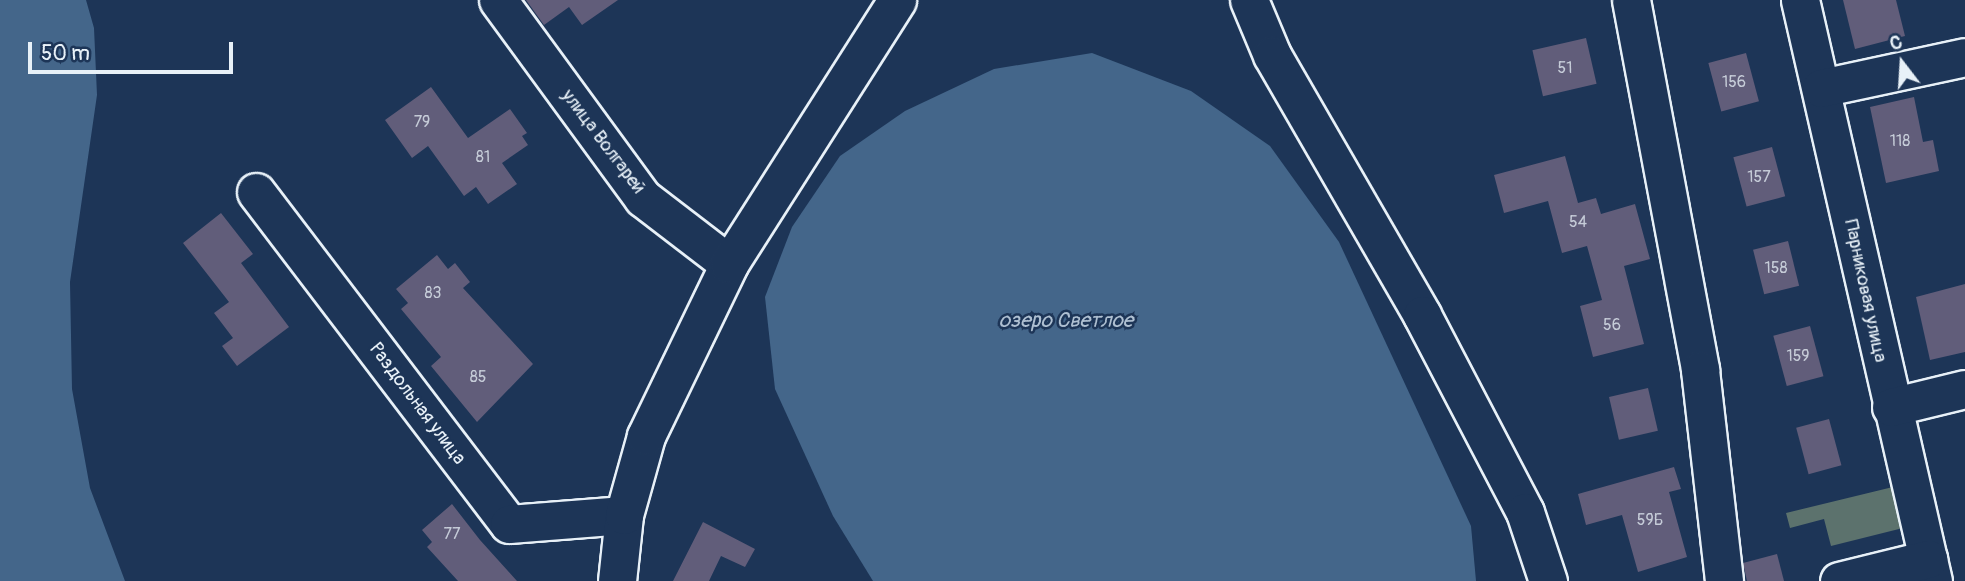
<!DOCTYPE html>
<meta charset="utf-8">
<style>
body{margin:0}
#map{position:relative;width:1965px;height:581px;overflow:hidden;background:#1d3557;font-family:Pangolin,sans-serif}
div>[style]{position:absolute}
.green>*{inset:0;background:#5c726d}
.water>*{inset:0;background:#44668a}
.building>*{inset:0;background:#615d7a;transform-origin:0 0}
.roads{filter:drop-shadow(2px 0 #e8f1f8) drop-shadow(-2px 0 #e8f1f8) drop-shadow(0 2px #e8f1f8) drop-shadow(0 -2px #e8f1f8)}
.minor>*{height:37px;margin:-18.5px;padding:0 18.5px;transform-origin:18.5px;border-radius:18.5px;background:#1d3557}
span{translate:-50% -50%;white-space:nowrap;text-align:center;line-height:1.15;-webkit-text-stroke:5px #1d3557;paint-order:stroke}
.number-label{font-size:16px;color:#c6ccd8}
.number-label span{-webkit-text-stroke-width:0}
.street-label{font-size:19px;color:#e8f1f8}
.water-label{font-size:21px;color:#afc0d2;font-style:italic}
.north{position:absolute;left:1867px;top:28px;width:70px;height:70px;-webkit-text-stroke:5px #1d3557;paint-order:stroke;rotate:343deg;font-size:19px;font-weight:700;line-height:28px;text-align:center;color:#e8f1f8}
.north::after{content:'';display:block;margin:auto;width:24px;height:32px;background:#e8f1f8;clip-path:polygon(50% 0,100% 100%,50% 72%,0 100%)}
.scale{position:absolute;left:28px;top:42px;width:205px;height:32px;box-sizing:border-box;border:4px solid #e8f1f8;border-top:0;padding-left:9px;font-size:21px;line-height:24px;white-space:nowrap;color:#e8f1f8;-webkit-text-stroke:5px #1d3557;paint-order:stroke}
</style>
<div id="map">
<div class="green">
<div style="clip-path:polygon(1897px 486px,1907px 527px,1831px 546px,1824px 519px,1790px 528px,1786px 513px)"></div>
</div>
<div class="water">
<div style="clip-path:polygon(0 0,86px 0,94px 28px,97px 95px,70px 282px,72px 389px,90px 488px,125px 581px,0 581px)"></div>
<div style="clip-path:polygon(1092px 53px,1191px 91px,1270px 146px,1339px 242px,1471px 526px,1476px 581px,873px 581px,833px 516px,775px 389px,765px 297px,792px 227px,840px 156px,905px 111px,994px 69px)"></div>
</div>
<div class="building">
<div style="clip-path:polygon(526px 0,618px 0,582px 25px,569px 7px,544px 25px)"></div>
<div style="clip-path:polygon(1843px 0,1896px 0,1905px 36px,1855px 49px)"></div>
<div style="left:1586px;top:38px;width:47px;height:55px;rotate:77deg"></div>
<div style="left:1746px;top:53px;width:50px;height:39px;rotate:75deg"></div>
<div style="clip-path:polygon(431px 87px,468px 138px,510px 109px,527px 133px,522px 136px,528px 145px,502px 163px,517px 184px,488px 204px,476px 187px,464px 196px,428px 146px,412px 158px,385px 120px)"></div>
<div style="clip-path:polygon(1914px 97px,1923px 142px,1933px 140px,1939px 171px,1886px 183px,1870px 107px)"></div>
<div style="left:1772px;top:147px;width:51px;height:40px;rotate:75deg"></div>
<div style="clip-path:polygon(1565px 156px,1578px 203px,1596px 198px,1601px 214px,1635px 204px,1650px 259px,1624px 266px,1644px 344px,1593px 357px,1580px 306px,1602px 300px,1587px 246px,1562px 253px,1548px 201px,1504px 213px,1494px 175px)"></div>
<div style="clip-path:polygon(221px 213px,253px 254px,241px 263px,289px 327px,237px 366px,222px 346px,233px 338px,214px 313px,229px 302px,183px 243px)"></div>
<div style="left:1788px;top:241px;width:46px;height:36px;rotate:76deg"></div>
<div style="clip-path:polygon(437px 255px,448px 269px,455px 263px,470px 282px,463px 288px,533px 364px,477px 422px,431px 366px,441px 357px,401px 309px,408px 303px,396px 289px)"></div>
<div style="clip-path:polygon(1965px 284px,1965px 352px,1930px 360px,1916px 297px)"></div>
<div style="left:1810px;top:326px;width:52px;height:38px;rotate:75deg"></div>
<div style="left:1648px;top:388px;width:44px;height:40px;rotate:77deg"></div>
<div style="left:1829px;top:419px;width:48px;height:34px;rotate:75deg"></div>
<div style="clip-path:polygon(1674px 467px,1681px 489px,1669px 492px,1687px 557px,1638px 572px,1622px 515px,1586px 525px,1578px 494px)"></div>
<div style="clip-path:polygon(452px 504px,480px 540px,517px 581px,458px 581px,427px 547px,432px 542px,422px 530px)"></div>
<div style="clip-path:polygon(703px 522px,755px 549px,745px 567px,721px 556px,709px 581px,673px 581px)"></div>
<div style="clip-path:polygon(1777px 554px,1784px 581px,1747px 581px,1743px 563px)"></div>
</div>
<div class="roads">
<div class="minor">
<div style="left:498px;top:0;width:245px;rotate:53.8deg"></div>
<div style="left:643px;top:198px;width:108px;rotate:37.5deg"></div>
<div style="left:1249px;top:0;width:60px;rotate:67.3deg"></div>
<div style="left:1272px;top:55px;width:300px;rotate:60deg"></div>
<div style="left:1422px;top:315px;width:222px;rotate:62.4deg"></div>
<div style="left:1525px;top:512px;width:73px;rotate:71.6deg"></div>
<div style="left:1631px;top:0;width:376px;rotate:79.4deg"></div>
<div style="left:1700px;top:370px;width:212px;rotate:83.5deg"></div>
<div style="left:1800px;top:0;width:596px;rotate:77.11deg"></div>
<div style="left:1821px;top:88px;width:147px;rotate:-12.1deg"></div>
<div style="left:256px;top:192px;width:417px;rotate:52.7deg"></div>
<div style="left:509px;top:524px;width:115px;rotate:-4.5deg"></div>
<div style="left:1891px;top:407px;width:76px;rotate:-13.7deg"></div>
<div style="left:617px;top:581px;width:66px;rotate:-83.9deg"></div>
<div style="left:624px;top:515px;width:82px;rotate:-74.4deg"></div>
<div style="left:646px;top:436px;width:191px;rotate:-64.2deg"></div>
<div style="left:729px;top:264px;width:313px;rotate:-57.5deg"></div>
<div style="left:1839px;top:581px;width:92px;rotate:-13.9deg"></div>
</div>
</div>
<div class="number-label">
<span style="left:1565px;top:68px">51</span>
<span style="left:1734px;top:82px">156</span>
<span style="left:422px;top:122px">79</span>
<span style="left:1900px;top:141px">118</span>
<span style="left:483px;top:157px">81</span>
<span style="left:1759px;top:177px">157</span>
<span style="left:1578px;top:222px">54</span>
<span style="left:1776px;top:268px">158</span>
<span style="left:433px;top:293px">83</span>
<span style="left:1612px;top:325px">56</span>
<span style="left:1798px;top:356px">159</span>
<span style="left:478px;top:377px">85</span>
<span style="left:1650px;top:520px">59Б</span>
<span style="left:452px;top:534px">77</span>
</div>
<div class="street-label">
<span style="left:603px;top:142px;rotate:53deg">улица Волгарей</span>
<span style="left:1865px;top:291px;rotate:78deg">Парниковая улица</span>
<span style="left:417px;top:404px;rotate:53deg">Раздольная улица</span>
</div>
<div class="water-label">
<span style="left:1066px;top:321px">озеро Светлое</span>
</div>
<div class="north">С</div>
<div class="scale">50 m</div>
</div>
